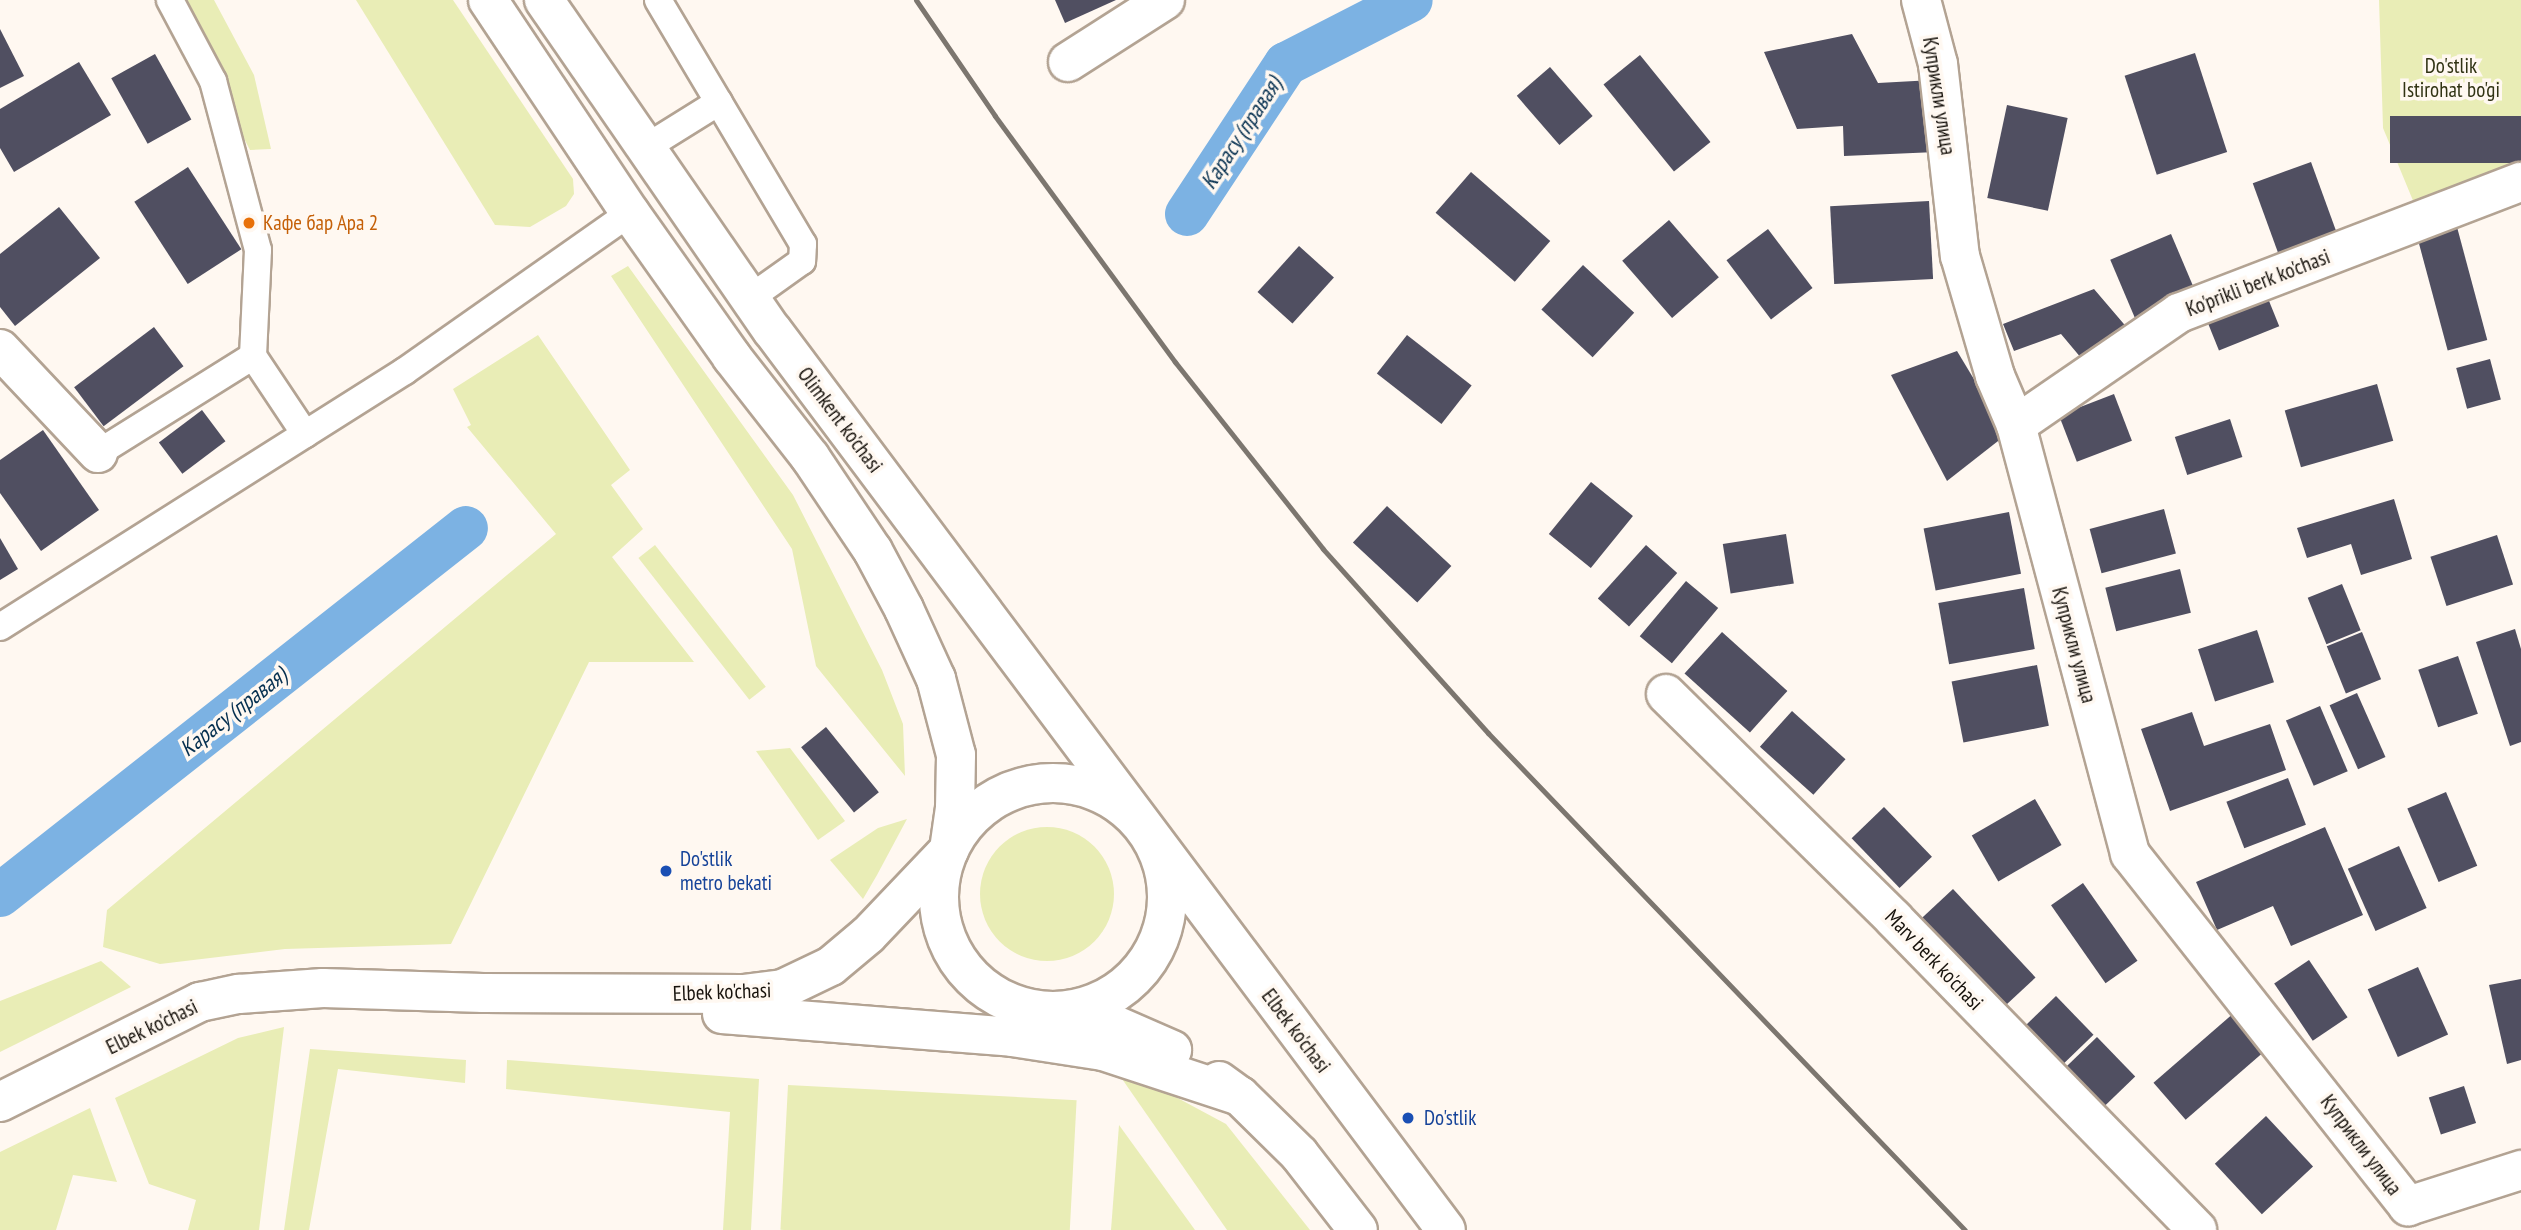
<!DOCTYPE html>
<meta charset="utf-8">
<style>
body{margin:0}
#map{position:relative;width:2521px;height:1230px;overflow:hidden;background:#fff8f1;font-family:"PT Sans Narrow",sans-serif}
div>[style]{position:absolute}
.green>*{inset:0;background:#e9edb6;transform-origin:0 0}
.round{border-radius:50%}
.canal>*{height:44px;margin:-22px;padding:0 22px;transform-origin:22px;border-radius:22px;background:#7cb2e3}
.building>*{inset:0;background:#504f61;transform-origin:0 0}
.roads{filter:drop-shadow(2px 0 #b3a393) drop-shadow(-2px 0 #b3a393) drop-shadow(0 2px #b3a393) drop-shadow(0 -2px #b3a393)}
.lane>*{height:26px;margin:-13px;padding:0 13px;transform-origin:13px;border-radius:13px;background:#fff}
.street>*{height:38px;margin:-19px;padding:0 19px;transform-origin:19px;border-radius:19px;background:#fff}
.secondary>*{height:38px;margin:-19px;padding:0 19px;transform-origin:19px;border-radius:19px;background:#fff}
.secondary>.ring{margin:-19px;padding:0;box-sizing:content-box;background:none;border:38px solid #fff;border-radius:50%}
.rail>*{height:5px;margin:-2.5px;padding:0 2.5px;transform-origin:2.5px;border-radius:2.5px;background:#7c766f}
.dots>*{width:19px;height:19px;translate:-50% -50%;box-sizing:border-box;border:4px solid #fff8f1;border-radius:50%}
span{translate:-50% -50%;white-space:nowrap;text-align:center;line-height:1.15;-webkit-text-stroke:7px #fff8f1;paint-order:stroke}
.park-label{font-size:21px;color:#313314}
.street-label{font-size:21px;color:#17120c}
.food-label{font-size:21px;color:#c56008}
.left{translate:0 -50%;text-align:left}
.transit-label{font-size:21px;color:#164399}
.water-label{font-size:23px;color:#052f4f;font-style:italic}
</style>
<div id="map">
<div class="green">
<div style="clip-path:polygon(172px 0,214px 0,254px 75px,271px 149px,250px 150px)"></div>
<div style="clip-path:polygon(356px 0,453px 0,573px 179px,574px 194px,566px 206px,530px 227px,495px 225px)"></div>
<div style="clip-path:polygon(2379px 0,2521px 0,2521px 163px,2414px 203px,2383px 128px)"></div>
<div style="clip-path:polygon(628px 266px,793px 495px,882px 670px,903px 724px,905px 776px,816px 666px,792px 549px,611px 276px)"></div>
<div style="clip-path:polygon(538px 335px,630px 470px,611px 485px,643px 529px,612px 557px,694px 662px,589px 662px,451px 944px,285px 949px,160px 964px,103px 947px,107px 910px,556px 534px,467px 427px,471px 425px,453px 389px)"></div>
<div style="left:655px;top:545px;width:180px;height:21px;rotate:52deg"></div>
<div style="clip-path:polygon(790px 748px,845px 821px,818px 840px,756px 751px)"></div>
<div style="clip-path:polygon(907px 819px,877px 875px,863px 899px,830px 860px,878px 828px)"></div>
<div class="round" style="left:980px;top:827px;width:134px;height:134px"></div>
<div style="clip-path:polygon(101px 961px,131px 987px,0 1052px,0 1001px)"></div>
<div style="clip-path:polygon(284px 1027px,259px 1230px,188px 1230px,196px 1200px,149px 1184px,115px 1098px,238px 1038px)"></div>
<div style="clip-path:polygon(310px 1049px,466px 1060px,465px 1083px,338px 1069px,309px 1230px,284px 1230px)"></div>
<div style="clip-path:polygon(507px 1060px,759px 1079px,751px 1230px,723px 1230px,730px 1112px,506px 1089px)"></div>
<div style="clip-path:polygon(1120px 1076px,1144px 1080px,1226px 1124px,1310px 1230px,1227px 1230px)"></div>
<div style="left:788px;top:1085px;width:289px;height:145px;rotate:3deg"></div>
<div style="clip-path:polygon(90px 1108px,117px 1182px,73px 1175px,56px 1230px,0 1230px,0 1152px)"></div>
<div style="clip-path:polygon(1119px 1125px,1195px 1230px,1111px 1230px)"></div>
</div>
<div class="canal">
<div style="left:1187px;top:214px;width:180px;rotate:-56.6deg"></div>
<div style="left:1286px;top:64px;width:140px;rotate:-27.1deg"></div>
<div style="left:0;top:895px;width:593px;rotate:-38.22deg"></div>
</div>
<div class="building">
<div style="clip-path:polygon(1055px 0,1116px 0,1065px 23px)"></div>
<div style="clip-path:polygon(0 29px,24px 76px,0 88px)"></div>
<div style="clip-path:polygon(1852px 34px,1878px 83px,1933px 80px,1936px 152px,1844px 156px,1843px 126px,1797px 129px,1764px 52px)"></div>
<div style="left:2195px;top:53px;width:104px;height:74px;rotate:72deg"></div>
<div style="left:155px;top:54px;width:75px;height:50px;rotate:61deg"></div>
<div style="left:1640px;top:55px;width:112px;height:47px;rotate:51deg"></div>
<div style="clip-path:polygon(79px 62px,111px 115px,14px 172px,0 148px,0 109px)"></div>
<div style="left:1550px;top:67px;width:65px;height:44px;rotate:49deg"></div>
<div style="left:2007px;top:105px;width:62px;height:95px;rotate:12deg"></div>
<div style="left:2521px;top:116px;width:47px;height:131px;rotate:90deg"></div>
<div style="left:2311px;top:162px;width:80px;height:62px;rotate:70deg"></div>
<div style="left:188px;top:167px;width:98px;height:64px;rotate:57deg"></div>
<div style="left:1471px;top:172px;width:105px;height:54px;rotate:41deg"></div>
<div style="left:1929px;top:201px;width:78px;height:99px;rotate:87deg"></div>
<div style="clip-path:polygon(59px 207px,100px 258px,15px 326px,0 307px,0 254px)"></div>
<div style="left:1669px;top:220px;width:76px;height:62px;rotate:49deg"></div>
<div style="left:2457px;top:227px;width:117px;height:41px;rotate:75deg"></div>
<div style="left:1768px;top:229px;width:74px;height:52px;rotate:53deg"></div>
<div style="left:2171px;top:234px;width:64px;height:66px;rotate:67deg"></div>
<div style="left:1299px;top:246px;width:47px;height:62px;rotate:42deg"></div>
<div style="left:1583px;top:265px;width:70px;height:61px;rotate:43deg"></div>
<div style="clip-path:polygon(2094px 289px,2129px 330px,2087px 365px,2061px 334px,2014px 351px,2003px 324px)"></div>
<div style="left:2265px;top:291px;width:38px;height:65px;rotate:68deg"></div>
<div style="left:154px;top:327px;width:49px;height:100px;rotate:53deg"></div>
<div style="left:1407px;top:335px;width:82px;height:49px;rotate:38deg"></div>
<div style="clip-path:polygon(1957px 351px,2007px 434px,1947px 481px,1891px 375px)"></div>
<div style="left:2490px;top:359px;width:42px;height:35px;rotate:75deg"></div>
<div style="left:2377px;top:384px;width:59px;height:96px;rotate:74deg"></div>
<div style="left:2114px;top:394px;width:50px;height:59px;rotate:69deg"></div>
<div style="left:202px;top:410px;width:39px;height:54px;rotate:53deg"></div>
<div style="left:2230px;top:419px;width:40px;height:58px;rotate:72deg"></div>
<div style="clip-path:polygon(43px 430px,99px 510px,41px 551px,0 493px,0 460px)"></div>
<div style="left:1591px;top:482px;width:54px;height:67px;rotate:39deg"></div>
<div style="clip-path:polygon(2394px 499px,2412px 559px,2361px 575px,2351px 544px,2307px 558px,2297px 528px)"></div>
<div style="left:1387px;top:506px;width:88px;height:50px;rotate:43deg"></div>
<div style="left:2164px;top:509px;width:46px;height:77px;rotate:75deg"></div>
<div style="left:2009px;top:512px;width:63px;height:87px;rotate:79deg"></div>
<div style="left:1786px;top:534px;width:50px;height:64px;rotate:81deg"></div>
<div style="left:2497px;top:535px;width:52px;height:70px;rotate:72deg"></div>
<div style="clip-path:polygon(0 538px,18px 569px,0 580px)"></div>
<div style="left:1646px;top:545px;width:42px;height:72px;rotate:42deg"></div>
<div style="left:2180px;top:569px;width:45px;height:77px;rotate:76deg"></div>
<div style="left:1686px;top:581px;width:42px;height:72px;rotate:40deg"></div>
<div style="left:2342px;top:584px;width:50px;height:37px;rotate:68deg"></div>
<div style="left:2024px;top:588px;width:62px;height:87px;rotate:80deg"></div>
<div style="clip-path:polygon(2515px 629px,2521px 649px,2521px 742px,2510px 746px,2476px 642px)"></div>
<div style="left:2257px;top:630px;width:55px;height:62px;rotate:72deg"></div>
<div style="left:1722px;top:632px;width:88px;height:56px;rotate:42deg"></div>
<div style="left:2362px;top:632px;width:51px;height:38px;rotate:68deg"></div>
<div style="left:2458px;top:656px;width:61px;height:42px;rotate:71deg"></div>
<div style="left:2037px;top:665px;width:62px;height:87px;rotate:79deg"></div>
<div style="left:2357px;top:693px;width:70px;height:30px;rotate:66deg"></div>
<div style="left:2320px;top:706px;width:71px;height:37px;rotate:67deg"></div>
<div style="left:1792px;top:711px;width:72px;height:48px;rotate:42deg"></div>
<div style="clip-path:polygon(2192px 712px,2204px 746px,2270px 724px,2286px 770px,2170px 811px,2141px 729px)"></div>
<div style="left:826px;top:727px;width:84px;height:32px;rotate:51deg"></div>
<div style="left:2288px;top:778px;width:50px;height:66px;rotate:69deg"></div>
<div style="left:2446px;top:792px;width:80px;height:42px;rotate:67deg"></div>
<div style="left:2035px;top:799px;width:53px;height:73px;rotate:60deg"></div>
<div style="left:1884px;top:807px;width:69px;height:45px;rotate:46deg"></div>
<div style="clip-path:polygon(2325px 827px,2363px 915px,2291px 946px,2273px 906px,2217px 930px,2196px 882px)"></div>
<div style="left:2399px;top:846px;width:68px;height:56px;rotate:66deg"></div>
<div style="left:2083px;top:883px;width:95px;height:39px;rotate:55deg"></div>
<div style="left:1953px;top:889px;width:121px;height:47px;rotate:47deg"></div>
<div style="left:2309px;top:960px;width:69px;height:42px;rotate:56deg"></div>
<div style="left:2418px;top:967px;width:74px;height:55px;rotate:66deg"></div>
<div style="clip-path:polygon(2521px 979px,2521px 1060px,2507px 1064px,2489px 985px)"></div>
<div style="left:2056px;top:996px;width:54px;height:46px;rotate:46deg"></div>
<div style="left:2235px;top:1012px;width:49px;height:108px;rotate:49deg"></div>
<div style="left:2097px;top:1037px;width:55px;height:45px;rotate:46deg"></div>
<div style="left:2464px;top:1086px;width:39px;height:37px;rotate:72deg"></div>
<div style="left:2266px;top:1116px;width:69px;height:70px;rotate:47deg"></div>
</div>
<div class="roads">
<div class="lane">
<div style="left:658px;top:0;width:284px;rotate:59.3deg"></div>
<div style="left:803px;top:244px;width:17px;rotate:93deg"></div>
<div style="left:802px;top:261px;width:64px;rotate:144.6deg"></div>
<div style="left:645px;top:148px;width:87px;rotate:-31.9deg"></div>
<div style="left:253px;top:356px;width:94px;rotate:56.3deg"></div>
<div style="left:98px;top:453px;width:183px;rotate:-32deg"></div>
<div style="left:253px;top:356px;width:106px;rotate:-87.3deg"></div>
<div style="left:258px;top:250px;width:175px;rotate:-104.9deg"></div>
<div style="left:213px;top:81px;width:92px;rotate:-118deg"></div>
<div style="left:0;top:627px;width:479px;rotate:-32.3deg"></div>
<div style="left:405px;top:371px;width:275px;rotate:-35.1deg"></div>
</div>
<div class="street">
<div style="left:1921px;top:0;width:66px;rotate:75.1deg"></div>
<div style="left:1938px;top:64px;width:193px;rotate:83.5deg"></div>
<div style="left:1960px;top:256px;width:125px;rotate:73.7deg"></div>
<div style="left:1995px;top:376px;width:53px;rotate:66.8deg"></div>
<div style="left:2016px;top:425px;width:444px;rotate:75.1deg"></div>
<div style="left:2130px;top:854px;width:449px;rotate:51.7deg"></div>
<div style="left:2408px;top:1206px;width:119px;rotate:-17.7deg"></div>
<div style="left:1068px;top:62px;width:115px;rotate:-32.6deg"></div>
<div style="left:0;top:349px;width:143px;rotate:46.7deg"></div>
<div style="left:2016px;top:425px;width:198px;rotate:-34.5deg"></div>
<div style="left:2179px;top:313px;width:366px;rotate:-21deg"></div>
<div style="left:1666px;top:694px;width:320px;rotate:44.6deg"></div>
<div style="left:1894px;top:919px;width:434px;rotate:45.7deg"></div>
</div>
<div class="secondary">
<div style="left:544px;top:0;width:401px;rotate:55.4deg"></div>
<div style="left:772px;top:330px;width:1124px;rotate:53.17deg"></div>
<div class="ring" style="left:939px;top:783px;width:190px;height:190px"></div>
<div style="left:722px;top:1014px;width:291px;rotate:4.5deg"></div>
<div style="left:1012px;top:1037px;width:92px;rotate:8.7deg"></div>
<div style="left:1103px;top:1051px;width:144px;rotate:18.2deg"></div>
<div style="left:1064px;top:1014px;width:45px;rotate:10.3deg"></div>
<div style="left:1108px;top:1022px;width:70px;rotate:23.6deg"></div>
<div style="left:1219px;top:1081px;width:26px;rotate:36deg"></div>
<div style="left:1240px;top:1096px;width:83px;rotate:44.5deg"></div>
<div style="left:1299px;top:1154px;width:96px;rotate:52.2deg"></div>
<div style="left:0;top:1102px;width:224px;rotate:-26.6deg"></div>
<div style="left:200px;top:1002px;width:40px;rotate:-12deg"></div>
<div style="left:239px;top:994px;width:84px;rotate:-4.1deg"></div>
<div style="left:323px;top:988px;width:160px;rotate:1.8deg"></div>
<div style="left:483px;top:993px;width:260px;rotate:0.2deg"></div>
<div style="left:743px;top:994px;width:40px;rotate:-7.1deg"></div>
<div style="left:783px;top:989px;width:53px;rotate:-25.6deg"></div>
<div style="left:831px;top:966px;width:48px;rotate:-40deg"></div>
<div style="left:868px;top:935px;width:117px;rotate:-46.4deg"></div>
<div style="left:949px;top:850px;width:42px;rotate:-81.9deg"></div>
<div style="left:955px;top:808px;width:53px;rotate:-88.9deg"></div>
<div style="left:956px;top:755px;width:79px;rotate:-104.7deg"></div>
<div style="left:936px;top:679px;width:77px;rotate:-114.6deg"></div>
<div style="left:904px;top:609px;width:66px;rotate:-118.1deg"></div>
<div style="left:873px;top:551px;width:113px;rotate:-123.8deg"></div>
<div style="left:810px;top:457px;width:127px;rotate:-128deg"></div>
<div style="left:732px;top:357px;width:176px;rotate:-125.3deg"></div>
<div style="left:630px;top:213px;width:256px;rotate:-123.7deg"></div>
</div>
</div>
<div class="rail">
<div style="left:916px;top:0;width:140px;rotate:55.7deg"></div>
<div style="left:995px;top:116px;width:305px;rotate:53.8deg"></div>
<div style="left:1175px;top:362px;width:238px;rotate:51.6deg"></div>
<div style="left:1323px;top:549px;width:247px;rotate:48.1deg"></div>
<div style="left:1488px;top:733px;width:689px;rotate:46.18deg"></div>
</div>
<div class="dots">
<div style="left:249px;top:223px;background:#e8710a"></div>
<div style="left:666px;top:871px;background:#1a4fb4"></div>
<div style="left:1408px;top:1118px;background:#1a4fb4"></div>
</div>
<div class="park-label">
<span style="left:2451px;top:78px">Do'stlik<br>Istirohat bo'gi</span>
</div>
<div class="street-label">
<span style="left:1939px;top:96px;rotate:81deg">Куприкли улица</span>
<span style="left:2258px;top:283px;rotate:-21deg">Ko'prikli berk ko'chasi</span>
<span style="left:840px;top:420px;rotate:53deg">Olimkent ko'chasi</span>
<span style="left:2074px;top:645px;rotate:75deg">Куприкли улица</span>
<span style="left:1934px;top:960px;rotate:46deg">Marv berk ko'chasi</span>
<span style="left:722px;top:992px;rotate:-2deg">Elbek ko'chasi</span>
<span style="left:152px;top:1027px;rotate:-26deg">Elbek ko'chasi</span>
<span style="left:1296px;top:1031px;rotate:53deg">Elbek ko'chasi</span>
<span style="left:2361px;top:1145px;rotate:53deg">Куприкли улица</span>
</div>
<div class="food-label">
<span class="left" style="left:263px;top:223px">Кафе бар Ара 2</span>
</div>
<div class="transit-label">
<span class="left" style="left:680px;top:871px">Do'stlik<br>metro bekati</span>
<span class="left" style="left:1424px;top:1118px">Do'stlik</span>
</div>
<div class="water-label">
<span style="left:1241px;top:133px;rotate:-57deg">Карасу (правая)</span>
<span style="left:233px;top:712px;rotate:-38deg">Карасу (правая)</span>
</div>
</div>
